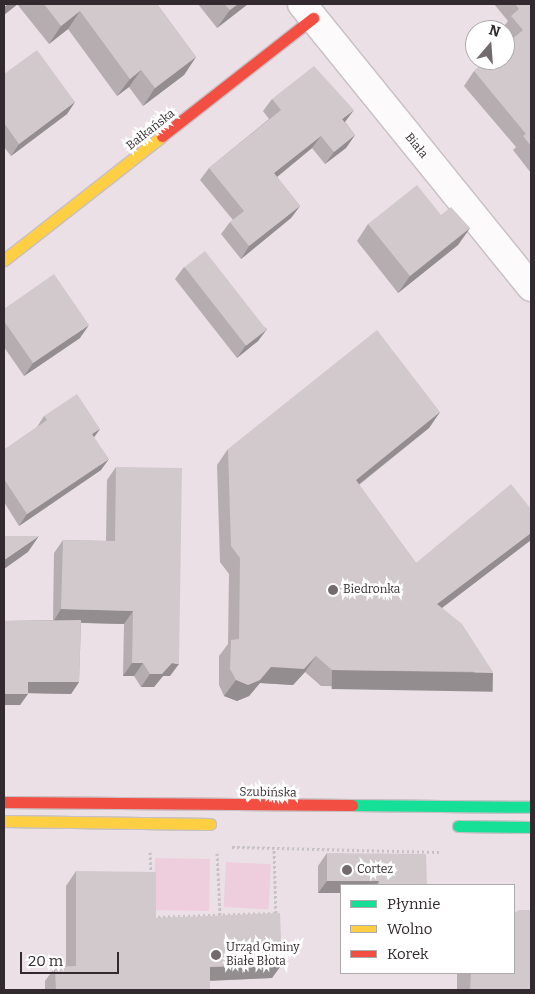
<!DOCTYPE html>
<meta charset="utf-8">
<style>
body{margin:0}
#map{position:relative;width:535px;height:994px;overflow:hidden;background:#ebe0e5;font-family:Bitter,serif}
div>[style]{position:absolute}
.green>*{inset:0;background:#eecedd;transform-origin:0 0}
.path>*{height:3px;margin-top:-1.5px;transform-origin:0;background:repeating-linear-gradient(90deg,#c7c2c4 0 2.5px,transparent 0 5px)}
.roads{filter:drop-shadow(1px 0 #c7bfc3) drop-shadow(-1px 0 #c7bfc3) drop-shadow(0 1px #c7bfc3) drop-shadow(0 -1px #c7bfc3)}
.street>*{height:28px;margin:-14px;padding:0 14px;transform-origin:14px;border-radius:14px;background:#fcfafb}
.fast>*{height:11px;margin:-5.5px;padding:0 5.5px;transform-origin:5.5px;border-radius:5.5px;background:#16e098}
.slow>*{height:11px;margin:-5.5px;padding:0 5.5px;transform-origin:5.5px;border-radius:5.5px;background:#ffcf43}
.jam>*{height:11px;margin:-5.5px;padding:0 5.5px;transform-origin:5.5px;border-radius:5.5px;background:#f24e42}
.wall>*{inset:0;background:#b5adb0}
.shaded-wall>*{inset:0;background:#938d90;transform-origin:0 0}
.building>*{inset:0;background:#d2c9cd;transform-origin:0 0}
.dots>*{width:14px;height:14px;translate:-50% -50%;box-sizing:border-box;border:2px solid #fff;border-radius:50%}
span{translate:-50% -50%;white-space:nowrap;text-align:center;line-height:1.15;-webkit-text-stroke:5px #fff;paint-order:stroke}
.street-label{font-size:12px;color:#322a2e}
.poi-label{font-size:12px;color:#322a2e}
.left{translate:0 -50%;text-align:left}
.frame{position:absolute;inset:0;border:5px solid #322a2e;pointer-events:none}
.legend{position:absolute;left:340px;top:884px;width:175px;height:90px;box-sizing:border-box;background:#fff;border:1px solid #adaaab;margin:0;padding:6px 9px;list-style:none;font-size:15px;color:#322a2e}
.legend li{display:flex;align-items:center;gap:10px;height:25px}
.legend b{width:25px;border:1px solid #adaaab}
.north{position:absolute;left:465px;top:20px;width:50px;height:50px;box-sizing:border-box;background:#fff;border:1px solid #adaaab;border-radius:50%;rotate:18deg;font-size:14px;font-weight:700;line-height:20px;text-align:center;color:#322a2e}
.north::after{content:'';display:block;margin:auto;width:18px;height:22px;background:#736a6e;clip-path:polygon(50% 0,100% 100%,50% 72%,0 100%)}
.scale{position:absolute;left:20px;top:952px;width:99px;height:22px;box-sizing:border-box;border:2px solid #322a2e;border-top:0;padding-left:6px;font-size:15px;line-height:18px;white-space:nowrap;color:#322a2e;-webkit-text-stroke:4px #fff;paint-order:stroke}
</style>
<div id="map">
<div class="green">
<div style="left:155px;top:858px;width:55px;height:52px;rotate:1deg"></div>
<div style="left:226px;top:862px;width:45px;height:45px;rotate:3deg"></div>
</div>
<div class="path">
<div style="left:232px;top:847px;width:208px;rotate:1.4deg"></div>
<div style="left:150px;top:852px;width:24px;rotate:88deg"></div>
<div style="left:217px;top:853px;width:62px;rotate:87.2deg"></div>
<div style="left:153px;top:917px;width:123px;rotate:-1.9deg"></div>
<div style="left:276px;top:913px;width:65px;rotate:-91.8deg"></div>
</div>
<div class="roads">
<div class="street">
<div style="left:302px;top:4px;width:364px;rotate:51deg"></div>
</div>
<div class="fast">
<div style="left:352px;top:805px;width:179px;rotate:0.6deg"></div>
<div style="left:458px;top:826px;width:73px;rotate:0.8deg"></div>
</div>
<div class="slow">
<div style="left:4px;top:260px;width:201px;rotate:-38.1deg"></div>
<div style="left:4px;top:821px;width:206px;rotate:0.8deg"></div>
</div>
<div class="jam">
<div style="left:162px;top:136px;width:192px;rotate:-38deg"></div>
<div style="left:4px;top:802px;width:348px;rotate:0.5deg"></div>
</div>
</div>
<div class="wall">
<div style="clip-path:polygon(4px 4px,157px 4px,196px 57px,184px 75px,143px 106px,129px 87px,117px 96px,68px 29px,49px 44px,17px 4px)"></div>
<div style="clip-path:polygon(198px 4px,248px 4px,217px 28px)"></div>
<div style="clip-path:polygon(494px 4px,531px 4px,531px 173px,513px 150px,516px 147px,464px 86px,474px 71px,510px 41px,505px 34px,505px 30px,501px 30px,508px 21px)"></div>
<div style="clip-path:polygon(4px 74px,75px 102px,67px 114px,11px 156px,4px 147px)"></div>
<div style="clip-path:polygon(272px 99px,345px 122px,355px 135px,346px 148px,325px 164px,312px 148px,277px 177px,300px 206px,291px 218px,241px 259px,221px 234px,230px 222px,233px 220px,200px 180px,209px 168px,269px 119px,263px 111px)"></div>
<div style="clip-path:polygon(441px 215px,470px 228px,458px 245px,398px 293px,357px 241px,368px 224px)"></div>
<div style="clip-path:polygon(184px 267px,267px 329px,258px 341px,237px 358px,175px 279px)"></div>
<div style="clip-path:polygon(4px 309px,80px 338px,24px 376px,4px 347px)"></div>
<div style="clip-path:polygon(440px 412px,429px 428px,359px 485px,416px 563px,531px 509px,531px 540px,442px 608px,482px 688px,321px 686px,305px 672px,293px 685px,260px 683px,249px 696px,237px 701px,224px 696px,219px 685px,219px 656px,228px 644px,229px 574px,220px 562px,217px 465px,228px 449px)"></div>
<div style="clip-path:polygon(44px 416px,100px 429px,94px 437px,101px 470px,19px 526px,4px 502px,4px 450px,37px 427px)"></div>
<div style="clip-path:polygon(116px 467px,170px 676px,163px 676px,154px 687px,141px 687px,134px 676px,123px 676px,124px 624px,81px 623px,79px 682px,71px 694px,28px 693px,20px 705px,4px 705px,4px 621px,53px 620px,54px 553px,63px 540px,106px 541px,107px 480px)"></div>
<div style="clip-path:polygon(327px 853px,427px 885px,341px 885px,341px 893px,318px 893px,318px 866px)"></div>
<div style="clip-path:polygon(76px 871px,156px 918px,282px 964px,272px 978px,210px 981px,210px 990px,45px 990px,45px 981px,55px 967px,66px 966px,66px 886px)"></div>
<div style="clip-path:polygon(457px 973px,514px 973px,531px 990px,457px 990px)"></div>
</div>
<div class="shaded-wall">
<div style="clip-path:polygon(8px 4px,18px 4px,4px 15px,4px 7px)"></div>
<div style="clip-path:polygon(238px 4px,248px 4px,217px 28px,230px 10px)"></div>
<div style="clip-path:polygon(80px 11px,68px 29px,49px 44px,61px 26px)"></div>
<div style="clip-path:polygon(196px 57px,184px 75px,143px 106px,155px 88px)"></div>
<div style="clip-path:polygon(141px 70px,129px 87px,117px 96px,130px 79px)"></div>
<div style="clip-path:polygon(75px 102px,67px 114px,11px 156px,19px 144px)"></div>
<div style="clip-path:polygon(354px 110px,345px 122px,333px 131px,342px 119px)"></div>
<div style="clip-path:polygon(355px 135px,346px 148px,325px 164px,334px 152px)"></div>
<div style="clip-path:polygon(321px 136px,312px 148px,266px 186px,274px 173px)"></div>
<div style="clip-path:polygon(300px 206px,291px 218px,241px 259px,249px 246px)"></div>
<div style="clip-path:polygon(470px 228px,458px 245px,398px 293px,410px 276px)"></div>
<div style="clip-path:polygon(89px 325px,80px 338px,24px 376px,33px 363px)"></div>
<div style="clip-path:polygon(267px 329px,258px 341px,237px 358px,246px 345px)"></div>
<div style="clip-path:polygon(440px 412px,429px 428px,344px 496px,356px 480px)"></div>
<div style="clip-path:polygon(100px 429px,92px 440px,92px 434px)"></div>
<div style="clip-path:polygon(109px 459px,101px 470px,19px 526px,27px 514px)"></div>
<div style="clip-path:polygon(531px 533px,531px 540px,426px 620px,437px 604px)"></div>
<div style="clip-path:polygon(39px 536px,28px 552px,4px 569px,4px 560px)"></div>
<div style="clip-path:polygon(61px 609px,133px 611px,124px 624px,53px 622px)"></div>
<div style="clip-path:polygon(316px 656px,305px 672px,293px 685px,260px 683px,249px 696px,237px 701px,224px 696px,236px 680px,271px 667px)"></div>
<div style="clip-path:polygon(132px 663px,143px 663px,134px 676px,123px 676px)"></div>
<div style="clip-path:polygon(172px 663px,179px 664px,170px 676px,163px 676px,154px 687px,141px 687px,150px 674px)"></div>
<div style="left:332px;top:670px;width:161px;height:19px;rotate:1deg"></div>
<div style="clip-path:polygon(28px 682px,79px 682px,71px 694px,20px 693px)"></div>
<div style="clip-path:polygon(4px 694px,28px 694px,20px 705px,4px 705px)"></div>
<div style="clip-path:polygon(327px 881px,379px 881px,376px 885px,341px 885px,341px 893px,318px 893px)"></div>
<div style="clip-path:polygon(282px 964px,272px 978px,200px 981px,210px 967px)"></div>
</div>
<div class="building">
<div style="clip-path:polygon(44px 4px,157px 4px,196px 57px,155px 88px,141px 70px,130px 79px,80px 11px,61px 26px)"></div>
<div style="clip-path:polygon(224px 4px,238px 4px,230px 10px)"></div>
<div style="clip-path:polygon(515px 4px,531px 4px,531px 146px,523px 136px,526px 134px,474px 71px,488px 60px,505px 60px,505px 45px,523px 30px,511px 16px,519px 9px)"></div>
<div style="clip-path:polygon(37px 50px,75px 102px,19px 144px,4px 123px,4px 74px)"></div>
<div style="clip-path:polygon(314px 66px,354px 110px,342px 119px,355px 135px,334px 152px,321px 136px,274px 173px,300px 206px,249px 246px,230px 222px,244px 211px,209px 168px,281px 110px,272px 99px)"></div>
<div style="clip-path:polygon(417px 185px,441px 215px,451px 207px,470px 228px,410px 276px,368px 224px)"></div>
<div style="left:205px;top:251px;width:100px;height:26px;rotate:52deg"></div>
<div style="clip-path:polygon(54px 274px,89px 325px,33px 363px,4px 321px,4px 309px)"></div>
<div style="clip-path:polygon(377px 330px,440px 412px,356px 480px,416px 563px,511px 484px,531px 509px,531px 533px,437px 604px,462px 624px,493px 672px,332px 670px,316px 656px,304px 669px,271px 667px,260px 680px,248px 685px,236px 680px,230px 669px,231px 640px,239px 639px,240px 558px,231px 546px,228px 449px)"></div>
<div style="clip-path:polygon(77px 394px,100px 429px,92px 434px,109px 459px,27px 514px,4px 479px,4px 450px,47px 420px,44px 416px)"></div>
<div style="clip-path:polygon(116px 467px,182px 468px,179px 664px,172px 663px,162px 674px,150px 674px,143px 663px,132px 663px,133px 611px,61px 609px,63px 540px,115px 541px)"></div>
<div style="clip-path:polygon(4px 536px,39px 536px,4px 560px)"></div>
<div style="clip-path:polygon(81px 620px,79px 682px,28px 682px,28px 694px,4px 694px,4px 621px)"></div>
<div style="clip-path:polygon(327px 853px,426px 854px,427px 885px,379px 885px,379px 881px,327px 881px)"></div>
<div style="clip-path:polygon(76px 871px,156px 872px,156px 918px,280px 913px,282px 964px,210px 967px,210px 990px,56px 990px,55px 967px,76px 966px)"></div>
<div style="clip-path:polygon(519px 910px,531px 910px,531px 990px,470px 990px,471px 973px,514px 973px,514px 913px)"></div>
</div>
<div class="dots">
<div style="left:333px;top:590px;background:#736a6e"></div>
<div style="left:347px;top:870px;background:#736a6e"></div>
<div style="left:216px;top:955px;background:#736a6e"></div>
</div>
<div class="street-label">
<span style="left:151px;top:130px;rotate:-38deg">Bałkańska</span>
<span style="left:416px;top:146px;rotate:51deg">Biała</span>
<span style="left:268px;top:793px;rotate:1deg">Szubińska</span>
</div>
<div class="poi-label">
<span class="left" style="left:343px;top:590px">Biedronka</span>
<span class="left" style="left:357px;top:870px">Cortez</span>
<span class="left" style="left:226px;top:955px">Urząd Gminy<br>Białe Błota</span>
</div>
<div class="frame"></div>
<ul class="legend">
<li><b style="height:6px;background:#16e098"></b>Płynnie</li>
<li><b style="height:6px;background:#ffcf43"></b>Wolno</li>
<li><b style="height:6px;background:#f24e42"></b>Korek</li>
</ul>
<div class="north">N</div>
<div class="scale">20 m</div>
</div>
